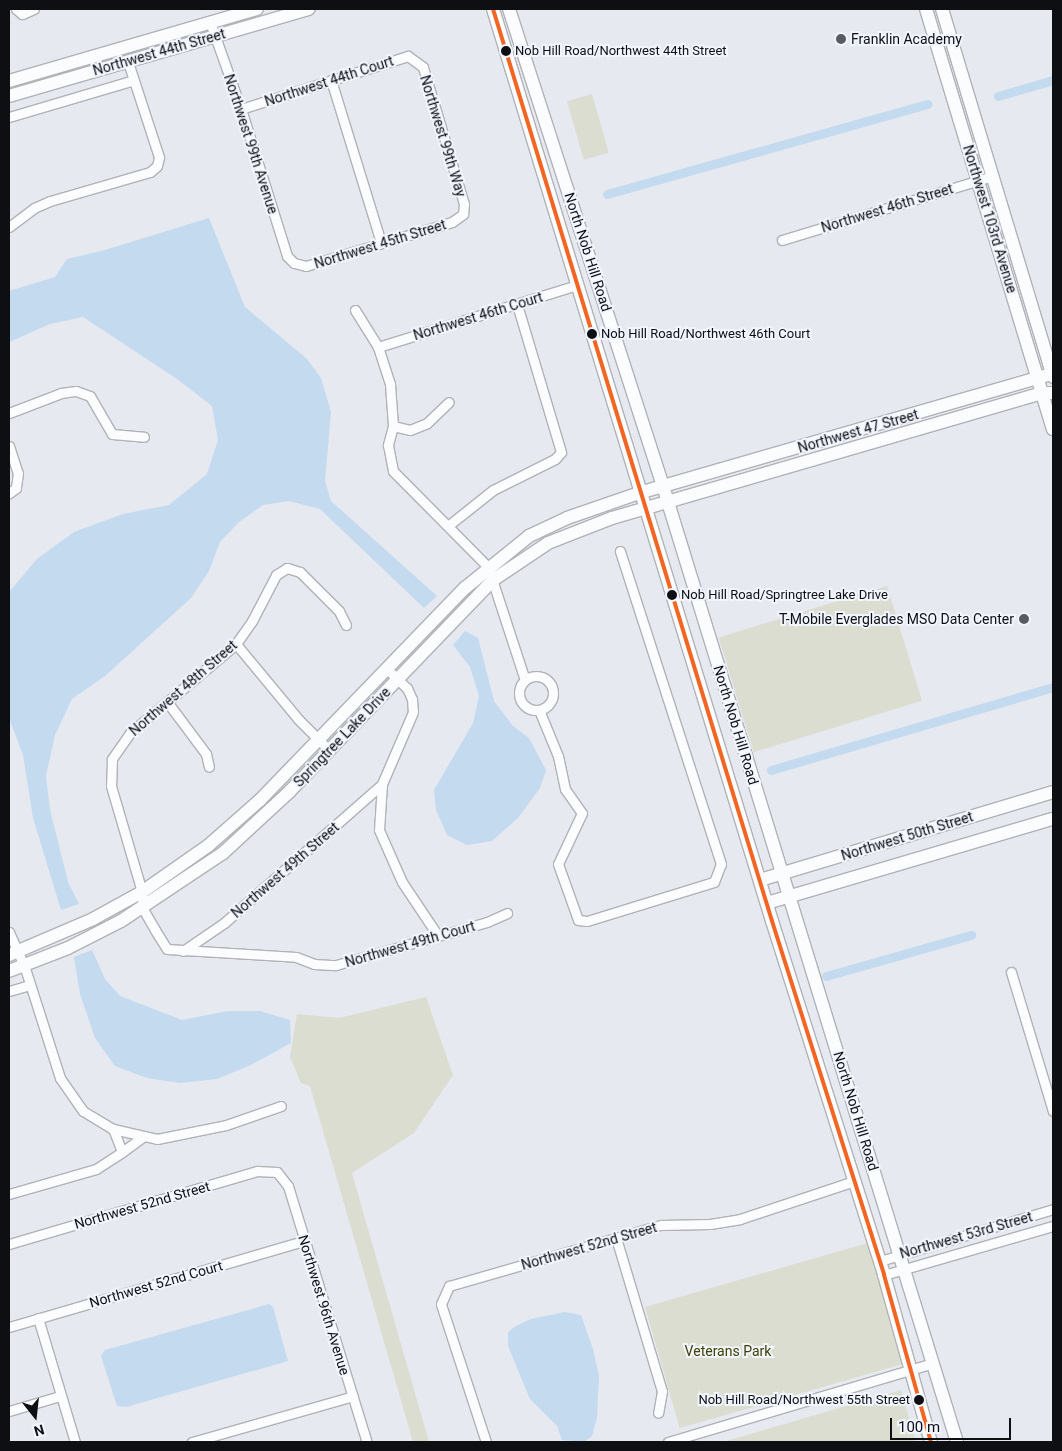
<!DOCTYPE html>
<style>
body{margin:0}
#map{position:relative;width:1062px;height:1451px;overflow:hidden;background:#e6e9f0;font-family:Roboto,sans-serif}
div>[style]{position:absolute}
.green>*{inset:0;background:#dbddd0;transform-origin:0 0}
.water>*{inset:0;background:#c3daef}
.canal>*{height:9px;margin:-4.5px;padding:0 4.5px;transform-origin:4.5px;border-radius:4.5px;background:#c3daef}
.roads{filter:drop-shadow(1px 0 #b0b2b7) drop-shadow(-1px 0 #b0b2b7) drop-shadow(0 1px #b0b2b7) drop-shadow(0 -1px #b0b2b7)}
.street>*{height:9px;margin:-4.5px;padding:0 4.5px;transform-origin:4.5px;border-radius:4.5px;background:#fbfcfd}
.street>.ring{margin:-4.5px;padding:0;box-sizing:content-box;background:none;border:9px solid #fbfcfd;border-radius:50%}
.secondary>*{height:12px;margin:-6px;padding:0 6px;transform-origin:6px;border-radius:6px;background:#fbfcfd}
.bus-1>*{height:4px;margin:-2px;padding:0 2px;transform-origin:2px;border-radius:2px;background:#f26522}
.dots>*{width:14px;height:14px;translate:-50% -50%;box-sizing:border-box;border:2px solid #f1f5fe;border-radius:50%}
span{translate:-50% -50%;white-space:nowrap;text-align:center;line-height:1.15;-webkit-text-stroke:4px #f1f5fe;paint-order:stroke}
.bus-label{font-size:13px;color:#0e0f13}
.left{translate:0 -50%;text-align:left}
.right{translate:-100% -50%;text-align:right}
.poi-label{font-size:14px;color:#0e0f13}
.street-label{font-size:14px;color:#0e0f13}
.park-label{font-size:14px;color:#414100}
.frame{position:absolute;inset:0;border:10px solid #0e0f13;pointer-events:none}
.north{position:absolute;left:10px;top:1391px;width:50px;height:50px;-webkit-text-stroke:4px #f1f5fe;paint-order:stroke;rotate:164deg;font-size:14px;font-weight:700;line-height:20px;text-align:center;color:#0e0f13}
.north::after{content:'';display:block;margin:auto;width:18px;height:22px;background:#0e0f13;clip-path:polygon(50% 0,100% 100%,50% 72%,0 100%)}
.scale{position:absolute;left:890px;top:1418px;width:121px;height:22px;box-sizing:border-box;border:2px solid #0e0f13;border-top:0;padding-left:6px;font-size:15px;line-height:18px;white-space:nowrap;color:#0e0f13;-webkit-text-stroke:4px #f1f5fe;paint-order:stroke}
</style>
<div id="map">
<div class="green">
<div style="left:592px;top:94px;width:61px;height:26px;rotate:74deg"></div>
<div style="left:887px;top:586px;width:120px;height:176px;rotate:73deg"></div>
<div style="clip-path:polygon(426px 997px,453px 1075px,414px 1133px,352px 1173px,429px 1442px,413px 1442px,310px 1086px,301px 1083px,290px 1057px,297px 1014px,339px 1018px)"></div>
<div style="left:868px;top:1243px;width:126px;height:232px;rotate:74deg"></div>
<div style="clip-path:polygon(901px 1390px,916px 1442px,723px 1442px)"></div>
</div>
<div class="water">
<div style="clip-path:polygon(209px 218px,245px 307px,307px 359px,321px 378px,331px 412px,325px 481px,331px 501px,437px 596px,424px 608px,320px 509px,289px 501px,263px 505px,239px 522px,220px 542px,209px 571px,191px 598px,105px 676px,72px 699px,55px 735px,46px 776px,50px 810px,68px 882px,79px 904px,61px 910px,33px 818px,23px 755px,9px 718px,9px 592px,37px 559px,74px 532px,123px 514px,169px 505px,207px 474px,218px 440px,212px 406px,177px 379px,83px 317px,50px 324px,9px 342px,9px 291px,55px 277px,67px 259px,105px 250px)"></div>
<div style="clip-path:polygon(465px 631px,478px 638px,494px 701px,513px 726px,529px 738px,546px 770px,540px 788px,518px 818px,492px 841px,467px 845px,447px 835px,436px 810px,434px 790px,473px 723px,479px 696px,470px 667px,453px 645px)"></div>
<div style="clip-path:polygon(92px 950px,105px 979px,120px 996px,182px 1020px,228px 1011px,260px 1011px,290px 1020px,291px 1043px,251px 1065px,217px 1079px,180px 1083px,147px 1078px,115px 1066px,95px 1038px,80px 994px,74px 957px)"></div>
<div style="clip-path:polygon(269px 1304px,273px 1307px,288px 1361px,126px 1407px,117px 1406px,101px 1356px,105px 1350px)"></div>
<div style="clip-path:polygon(565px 1312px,581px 1315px,593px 1349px,599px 1376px,597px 1418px,592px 1436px,584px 1442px,562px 1440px,557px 1426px,530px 1399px,508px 1346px,508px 1332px,516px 1326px,531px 1319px)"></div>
</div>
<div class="canal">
<div style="left:998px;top:96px;width:57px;rotate:-16.2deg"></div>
<div style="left:607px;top:194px;width:333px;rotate:-15.7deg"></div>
<div style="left:771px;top:770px;width:294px;rotate:-16.4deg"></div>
<div style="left:826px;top:976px;width:151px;rotate:-15.8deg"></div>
</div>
<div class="roads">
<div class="street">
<div style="left:16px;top:9px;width:8px;rotate:40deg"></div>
<div style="left:22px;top:14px;width:13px;rotate:-23deg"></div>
<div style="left:210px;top:22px;width:92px;rotate:70.4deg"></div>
<div style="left:241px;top:109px;width:154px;rotate:72.6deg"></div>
<div style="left:287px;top:256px;width:10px;rotate:45deg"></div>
<div style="left:294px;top:263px;width:12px;rotate:14deg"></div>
<div style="left:306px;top:266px;width:152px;rotate:-16.8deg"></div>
<div style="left:452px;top:222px;width:14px;rotate:-36deg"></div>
<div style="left:463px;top:214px;width:10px;rotate:-84deg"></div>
<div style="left:464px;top:204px;width:143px;rotate:-106.7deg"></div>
<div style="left:423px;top:67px;width:19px;rotate:-144deg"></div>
<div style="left:408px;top:56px;width:175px;rotate:162.4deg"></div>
<div style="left:331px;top:80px;width:170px;rotate:72.9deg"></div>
<div style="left:9px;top:117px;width:130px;rotate:-16.5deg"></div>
<div style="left:9px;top:227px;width:31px;rotate:-37deg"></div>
<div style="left:34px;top:208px;width:17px;rotate:-24deg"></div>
<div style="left:50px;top:201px;width:104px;rotate:-16.2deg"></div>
<div style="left:150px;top:172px;width:9px;rotate:-41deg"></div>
<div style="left:157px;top:166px;width:9px;rotate:-77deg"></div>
<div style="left:159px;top:157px;width:100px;rotate:-108.1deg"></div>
<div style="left:782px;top:240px;width:220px;rotate:-16.9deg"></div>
<div style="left:355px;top:310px;width:44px;rotate:58.1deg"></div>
<div style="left:378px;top:347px;width:39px;rotate:72deg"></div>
<div style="left:390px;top:384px;width:42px;rotate:85.9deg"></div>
<div style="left:393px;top:426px;width:20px;rotate:105deg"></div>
<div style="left:388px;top:445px;width:26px;rotate:79deg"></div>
<div style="left:393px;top:471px;width:135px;rotate:45.3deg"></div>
<div style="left:488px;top:567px;width:119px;rotate:71.9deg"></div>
<div style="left:378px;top:347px;width:208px;rotate:-17.3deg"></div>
<div style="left:9px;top:413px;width:56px;rotate:-21deg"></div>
<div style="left:61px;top:393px;width:15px;rotate:-8deg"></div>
<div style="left:76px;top:391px;width:15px;rotate:20deg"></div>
<div style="left:90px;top:396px;width:44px;rotate:59.9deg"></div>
<div style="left:112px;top:434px;width:32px;rotate:5deg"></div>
<div style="left:393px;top:426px;width:17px;rotate:13deg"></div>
<div style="left:410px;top:430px;width:18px;rotate:-22deg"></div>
<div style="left:427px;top:423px;width:30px;rotate:-44deg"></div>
<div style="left:9px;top:446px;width:28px;rotate:72deg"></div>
<div style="left:18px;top:473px;width:15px;rotate:98deg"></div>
<div style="left:16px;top:488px;width:9px;rotate:144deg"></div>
<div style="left:449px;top:525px;width:56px;rotate:-38.5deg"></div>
<div style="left:493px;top:490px;width:69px;rotate:-26.6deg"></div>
<div style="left:555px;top:459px;width:9px;rotate:-49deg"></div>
<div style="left:561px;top:452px;width:154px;rotate:-106.6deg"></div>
<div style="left:346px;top:625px;width:16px;rotate:-117deg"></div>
<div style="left:339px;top:611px;width:55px;rotate:-135deg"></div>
<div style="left:300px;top:572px;width:14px;rotate:-163deg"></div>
<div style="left:287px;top:568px;width:13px;rotate:148deg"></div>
<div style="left:276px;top:575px;width:52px;rotate:117.6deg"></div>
<div style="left:252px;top:621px;width:28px;rotate:125deg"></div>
<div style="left:236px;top:644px;width:138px;rotate:140deg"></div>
<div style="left:130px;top:733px;width:32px;rotate:125deg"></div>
<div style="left:112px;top:759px;width:27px;rotate:92deg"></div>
<div style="left:111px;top:786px;width:110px;rotate:73.7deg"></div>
<div style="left:142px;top:892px;width:17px;rotate:87deg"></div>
<div style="left:143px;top:909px;width:24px;rotate:60deg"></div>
<div style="left:155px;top:930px;width:22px;rotate:58deg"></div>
<div style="left:167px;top:949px;width:129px;rotate:3.5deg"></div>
<div style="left:296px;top:957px;width:19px;rotate:21deg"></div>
<div style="left:314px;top:964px;width:22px;rotate:3deg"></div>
<div style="left:336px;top:965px;width:157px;rotate:-15.9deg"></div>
<div style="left:487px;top:922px;width:22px;rotate:-24deg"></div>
<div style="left:236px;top:644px;width:97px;rotate:50.4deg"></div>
<div style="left:298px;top:719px;width:44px;rotate:45deg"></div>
<div style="left:387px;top:669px;width:28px;rotate:44deg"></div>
<div style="left:407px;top:688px;width:12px;rotate:66deg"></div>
<div style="left:412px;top:699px;width:13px;rotate:86deg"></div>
<div style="left:413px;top:712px;width:78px;rotate:113.3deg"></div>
<div style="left:382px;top:784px;width:46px;rotate:93.7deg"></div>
<div style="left:379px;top:830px;width:57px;rotate:66.1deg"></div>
<div style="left:402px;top:882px;width:65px;rotate:56.3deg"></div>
<div class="ring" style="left:519px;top:676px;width:25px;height:25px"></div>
<div style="left:168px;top:703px;width:64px;rotate:53.3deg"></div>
<div style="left:206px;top:754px;width:13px;rotate:77deg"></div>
<div style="left:539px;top:710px;width:50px;rotate:67.6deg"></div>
<div style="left:558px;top:756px;width:34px;rotate:78deg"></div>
<div style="left:565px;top:789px;width:29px;rotate:55deg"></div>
<div style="left:582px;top:813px;width:56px;rotate:115.2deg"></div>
<div style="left:558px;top:864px;width:59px;rotate:70.3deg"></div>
<div style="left:578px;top:920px;width:9px;rotate:6deg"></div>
<div style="left:587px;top:921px;width:133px;rotate:-17.1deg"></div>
<div style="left:714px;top:882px;width:19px;rotate:-69deg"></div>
<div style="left:721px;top:864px;width:329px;rotate:-107.9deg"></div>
<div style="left:9px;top:932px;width:36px;rotate:66deg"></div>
<div style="left:24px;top:965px;width:119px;rotate:72.3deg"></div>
<div style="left:60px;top:1078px;width:40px;rotate:55.1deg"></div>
<div style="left:83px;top:1111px;width:35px;rotate:31deg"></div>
<div style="left:113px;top:1129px;width:45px;rotate:12.8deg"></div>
<div style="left:157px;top:1139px;width:70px;rotate:-11.5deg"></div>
<div style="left:226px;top:1125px;width:58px;rotate:-19.1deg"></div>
<div style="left:183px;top:951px;width:50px;rotate:-34.3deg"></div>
<div style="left:224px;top:923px;width:210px;rotate:-41.3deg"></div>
<div style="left:1011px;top:972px;width:145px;rotate:73.2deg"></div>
<div style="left:9px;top:991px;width:22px;rotate:-16deg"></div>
<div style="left:122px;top:1152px;width:27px;rotate:-36deg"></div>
<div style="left:9px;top:1194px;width:91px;rotate:-16deg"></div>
<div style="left:96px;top:1169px;width:31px;rotate:-33deg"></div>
<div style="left:122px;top:1152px;width:25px;rotate:-111deg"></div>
<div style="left:616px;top:1238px;width:160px;rotate:73.3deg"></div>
<div style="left:662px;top:1391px;width:22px;rotate:100deg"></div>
<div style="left:9px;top:1244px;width:259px;rotate:-16.4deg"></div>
<div style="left:257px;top:1171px;width:20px;rotate:3deg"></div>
<div style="left:277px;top:1172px;width:18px;rotate:52deg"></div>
<div style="left:288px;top:1186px;width:268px;rotate:72.9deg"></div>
<div style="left:880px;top:1261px;width:181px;rotate:-16.7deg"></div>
<div style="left:884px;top:1275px;width:176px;rotate:-16.2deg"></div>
<div style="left:38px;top:1318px;width:129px;rotate:73.4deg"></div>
<div style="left:9px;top:1327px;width:307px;rotate:-16.3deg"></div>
<div style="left:9px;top:1411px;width:53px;rotate:-16.4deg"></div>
<div style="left:192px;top:1442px;width:167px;rotate:-15.9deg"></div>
<div style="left:486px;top:1442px;width:145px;rotate:-108.1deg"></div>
<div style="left:441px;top:1304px;width:20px;rotate:-66deg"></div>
<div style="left:449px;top:1286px;width:221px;rotate:-16.1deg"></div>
<div style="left:661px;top:1225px;width:49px;rotate:-1.2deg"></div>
<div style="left:710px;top:1224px;width:30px;rotate:-9deg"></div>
<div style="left:740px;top:1219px;width:120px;rotate:-18.4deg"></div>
<div style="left:668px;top:1442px;width:277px;rotate:-16.6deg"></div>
</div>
<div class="secondary">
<div style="left:493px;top:9px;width:954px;rotate:72.99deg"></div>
<div style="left:772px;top:921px;width:371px;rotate:72.4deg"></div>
<div style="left:884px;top:1275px;width:173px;rotate:74.3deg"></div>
<div style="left:509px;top:9px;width:501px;rotate:72.11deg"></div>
<div style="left:663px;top:486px;width:1000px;rotate:72.91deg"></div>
<div style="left:926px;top:9px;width:439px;rotate:73.2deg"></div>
<div style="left:942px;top:9px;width:384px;rotate:73.2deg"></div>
<div style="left:9px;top:81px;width:258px;rotate:-16.2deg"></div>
<div style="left:9px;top:96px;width:312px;rotate:-16.2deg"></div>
<div style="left:760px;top:880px;width:306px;rotate:-16.7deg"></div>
<div style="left:767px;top:903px;width:298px;rotate:-16.4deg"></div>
<div style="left:9px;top:955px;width:91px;rotate:-23.2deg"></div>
<div style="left:93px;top:919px;width:56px;rotate:-28.9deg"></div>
<div style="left:142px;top:892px;width:82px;rotate:-35deg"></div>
<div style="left:209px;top:845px;width:68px;rotate:-41.4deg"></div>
<div style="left:260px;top:800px;width:295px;rotate:-46deg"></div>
<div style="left:465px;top:588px;width:82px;rotate:-39.1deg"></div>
<div style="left:529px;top:536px;width:42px;rotate:-25.3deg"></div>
<div style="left:567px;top:518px;width:79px;rotate:-19.1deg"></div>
<div style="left:642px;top:492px;width:427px;rotate:-16.1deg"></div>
<div style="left:9px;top:971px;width:63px;rotate:-21.3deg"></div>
<div style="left:68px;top:948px;width:59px;rotate:-27deg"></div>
<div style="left:121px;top:921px;width:123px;rotate:-33.7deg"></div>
<div style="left:223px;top:853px;width:90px;rotate:-42.7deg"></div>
<div style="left:289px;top:792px;width:294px;rotate:-46.1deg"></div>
<div style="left:493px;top:580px;width:66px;rotate:-33.9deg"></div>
<div style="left:548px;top:543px;width:69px;rotate:-21.3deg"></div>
<div style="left:612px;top:518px;width:448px;rotate:-16.2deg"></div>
<div style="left:1042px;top:393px;width:11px"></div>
</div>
</div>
<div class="bus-1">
<div style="left:493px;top:9px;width:954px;rotate:72.99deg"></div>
<div style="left:772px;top:921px;width:371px;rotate:72.4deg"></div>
<div style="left:884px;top:1275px;width:173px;rotate:74.3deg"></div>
</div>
<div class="dots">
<div style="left:841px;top:39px;background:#5a5b60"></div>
<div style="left:506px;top:51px;background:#0e0f13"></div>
<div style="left:592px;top:334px;background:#0e0f13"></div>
<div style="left:672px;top:595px;background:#0e0f13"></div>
<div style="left:1024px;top:619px;background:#5a5b60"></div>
<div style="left:919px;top:1400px;background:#0e0f13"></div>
</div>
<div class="bus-label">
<span class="left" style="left:515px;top:51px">Nob Hill Road/Northwest 44th Street</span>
<span class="left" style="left:601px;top:334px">Nob Hill Road/Northwest 46th Court</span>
<span class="left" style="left:681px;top:595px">Nob Hill Road/Springtree Lake Drive</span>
<span class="right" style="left:910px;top:1400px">Nob Hill Road/Northwest 55th Street</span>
</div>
<div class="poi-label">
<span class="left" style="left:851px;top:39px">Franklin Academy</span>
<span class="right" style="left:1014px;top:619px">T-Mobile Everglades MSO Data Center</span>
</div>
<div class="street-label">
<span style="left:159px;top:52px;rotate:-16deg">Northwest 44th Street</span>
<span style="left:329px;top:81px;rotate:-18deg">Northwest 44th Court</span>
<span style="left:443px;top:136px;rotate:73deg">Northwest 99th Way</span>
<span style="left:251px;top:144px;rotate:72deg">Northwest 99th Avenue</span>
<span style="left:887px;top:208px;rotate:-17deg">Northwest 46th Street</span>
<span style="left:990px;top:219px;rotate:73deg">Northwest 103rd Avenue</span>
<span style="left:380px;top:244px;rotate:-17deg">Northwest 45th Street</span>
<span style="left:588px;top:252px;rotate:72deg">North Nob Hill Road</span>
<span style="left:478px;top:316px;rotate:-17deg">Northwest 46th Court</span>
<span style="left:858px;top:431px;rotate:-16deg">Northwest 47 Street</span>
<span style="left:183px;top:688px;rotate:-41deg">Northwest 48th Street</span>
<span style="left:736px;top:725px;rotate:73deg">North Nob Hill Road</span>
<span style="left:342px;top:737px;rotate:-46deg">Springtree Lake Drive</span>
<span style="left:907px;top:836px;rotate:-17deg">Northwest 50th Street</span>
<span style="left:285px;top:870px;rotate:-41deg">Northwest 49th Street</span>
<span style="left:410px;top:944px;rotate:-16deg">Northwest 49th Court</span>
<span style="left:856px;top:1111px;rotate:73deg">North Nob Hill Road</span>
<span style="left:142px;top:1205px;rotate:-16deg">Northwest 52nd Street</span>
<span style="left:966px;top:1235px;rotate:-16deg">Northwest 53rd Street</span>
<span style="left:589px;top:1246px;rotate:-16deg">Northwest 52nd Street</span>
<span style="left:156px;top:1284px;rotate:-16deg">Northwest 52nd Court</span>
<span style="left:324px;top:1305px;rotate:73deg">Northwest 96th Avenue</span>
</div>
<div class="park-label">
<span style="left:728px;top:1351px">Veterans Park</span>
</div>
<div class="frame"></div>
<div class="north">N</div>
<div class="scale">100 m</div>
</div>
